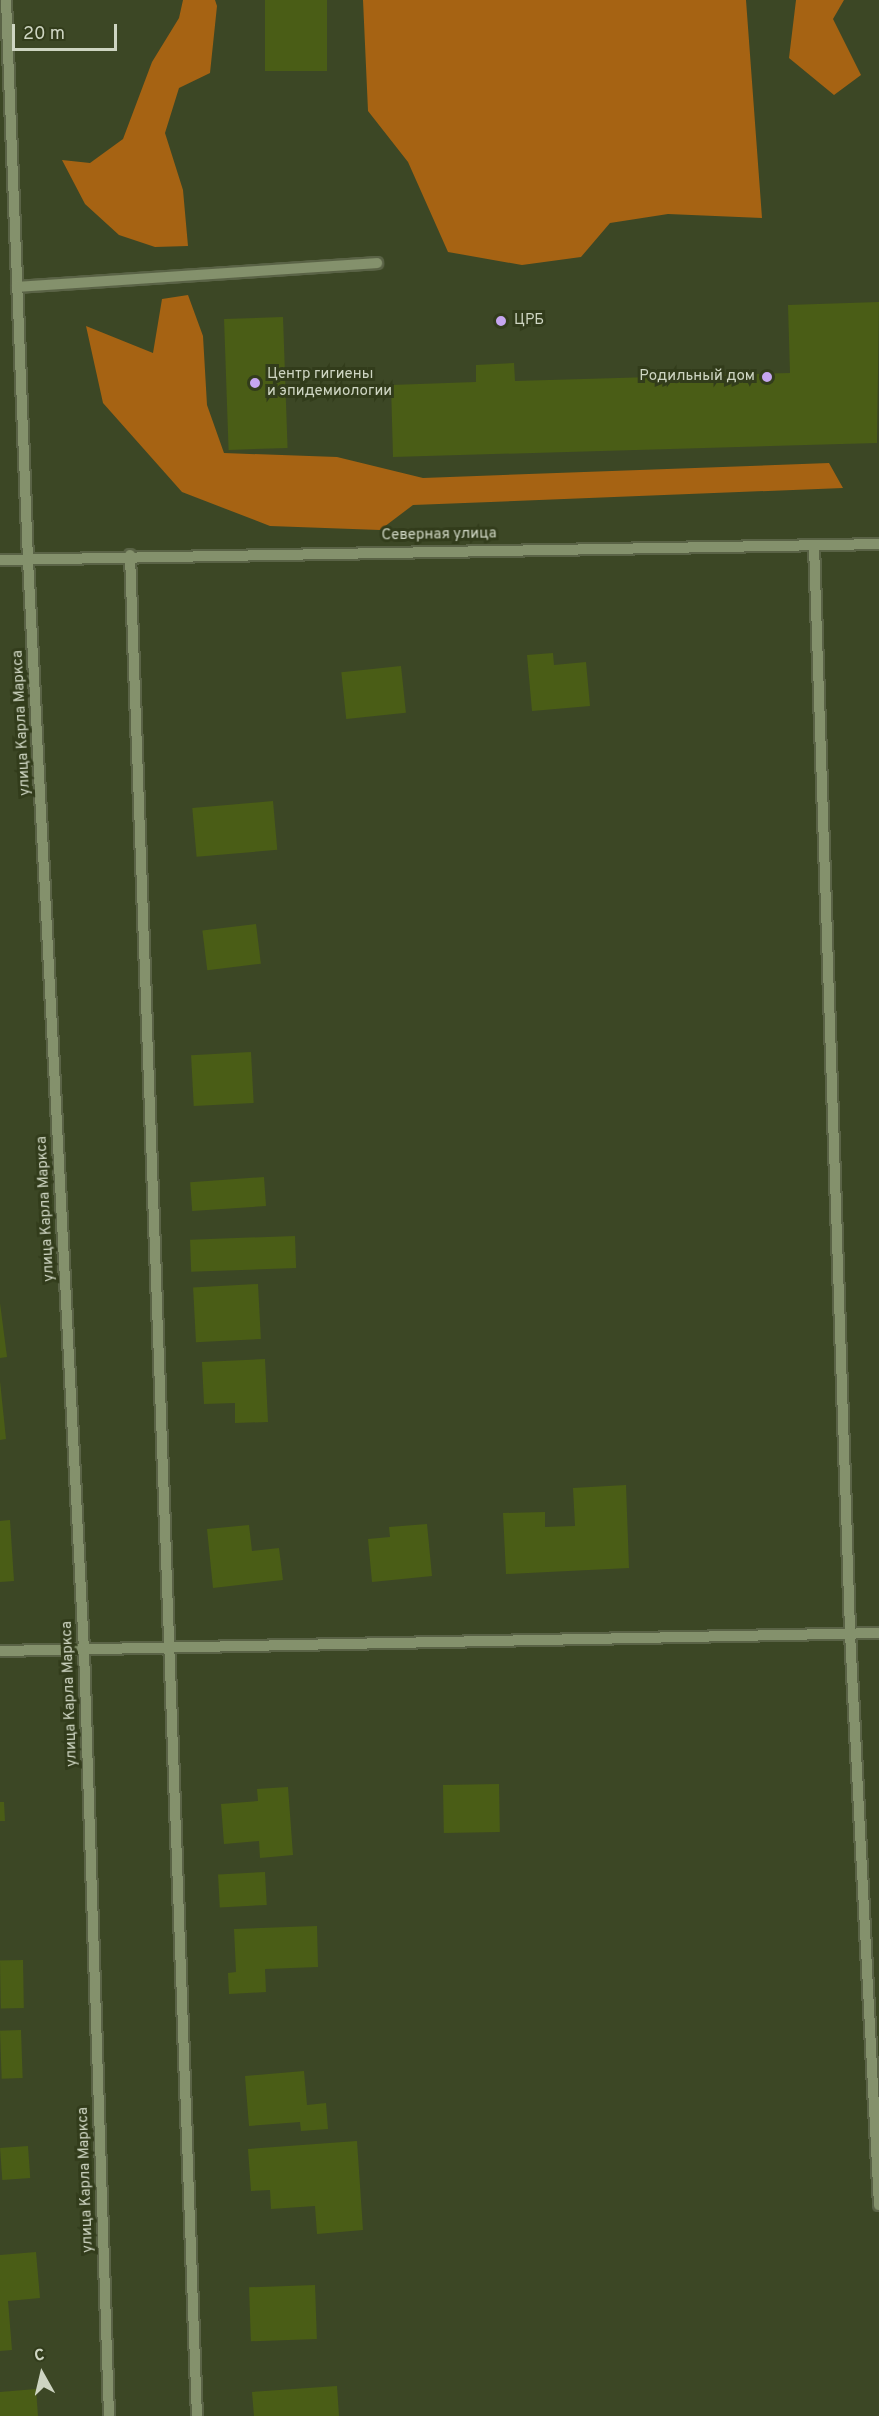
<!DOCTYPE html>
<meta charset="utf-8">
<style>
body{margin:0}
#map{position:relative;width:879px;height:2416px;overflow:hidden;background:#3c4725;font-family:Overpass,sans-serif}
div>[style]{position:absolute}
.forest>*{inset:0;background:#a66313}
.building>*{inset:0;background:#4a5d16;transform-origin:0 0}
.roads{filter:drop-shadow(2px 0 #5a6346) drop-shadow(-2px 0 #5a6346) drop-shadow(0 2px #5a6346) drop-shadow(0 -2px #5a6346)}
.minor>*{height:10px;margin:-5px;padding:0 5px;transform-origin:5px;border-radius:5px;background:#84916c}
.dots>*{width:16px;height:16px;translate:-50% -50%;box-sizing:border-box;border:3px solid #323c1b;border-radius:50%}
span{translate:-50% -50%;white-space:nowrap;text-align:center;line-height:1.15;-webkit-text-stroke:6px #323c1b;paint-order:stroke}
.poi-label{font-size:15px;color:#ced5c2}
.left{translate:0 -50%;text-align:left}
.right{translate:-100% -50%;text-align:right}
.street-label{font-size:15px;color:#ced5c2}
.north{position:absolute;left:12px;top:2344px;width:60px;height:60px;-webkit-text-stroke:4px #323c1b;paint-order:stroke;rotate:352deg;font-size:16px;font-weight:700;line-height:24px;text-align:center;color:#ced5c2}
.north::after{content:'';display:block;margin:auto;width:21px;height:27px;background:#ced5c2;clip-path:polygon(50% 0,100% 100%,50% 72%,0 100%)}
.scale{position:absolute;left:12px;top:24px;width:105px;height:27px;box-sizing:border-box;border:3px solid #ced5c2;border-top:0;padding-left:8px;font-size:18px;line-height:21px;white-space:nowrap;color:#ced5c2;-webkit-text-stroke:4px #323c1b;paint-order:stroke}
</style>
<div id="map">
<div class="forest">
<div style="clip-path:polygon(183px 0,215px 0,217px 6px,210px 73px,179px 88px,165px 133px,183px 190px,188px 246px,155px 247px,119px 235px,85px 204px,62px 160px,90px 163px,123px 139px,152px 62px,179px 18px)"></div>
<div style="clip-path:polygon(363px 0,746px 0,762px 218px,668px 214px,610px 223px,581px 257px,522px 265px,448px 252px,408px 162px,368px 111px)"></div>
<div style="clip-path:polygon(796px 0,844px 0,833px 19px,861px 75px,834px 95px,789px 58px)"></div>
<div style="clip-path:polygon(188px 295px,203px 336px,207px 405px,224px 453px,337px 457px,423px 478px,829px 463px,843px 488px,413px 505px,380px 530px,270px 526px,182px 492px,103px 403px,86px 326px,153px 353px,162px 299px)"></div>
</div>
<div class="building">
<div style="left:265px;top:0;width:62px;height:71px"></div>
<div style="clip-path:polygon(879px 302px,877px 443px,393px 457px,391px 385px,476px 382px,476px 365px,514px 363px,515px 381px,790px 373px,788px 305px)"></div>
<div style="left:283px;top:317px;width:131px;height:59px;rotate:88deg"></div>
<div style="clip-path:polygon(553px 653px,554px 665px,586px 662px,590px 706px,532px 711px,527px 655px)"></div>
<div style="left:401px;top:666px;width:47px;height:60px;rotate:84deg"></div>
<div style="left:273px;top:801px;width:49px;height:81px;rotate:85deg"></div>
<div style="left:256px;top:924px;width:40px;height:54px;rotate:83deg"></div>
<div style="left:251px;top:1052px;width:51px;height:60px;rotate:87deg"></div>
<div style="left:264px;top:1177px;width:29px;height:74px;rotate:86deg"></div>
<div style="left:295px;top:1236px;width:32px;height:105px;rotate:88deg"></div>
<div style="left:258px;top:1284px;width:55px;height:65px;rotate:87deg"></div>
<div style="clip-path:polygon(0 1303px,7px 1357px,0 1358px)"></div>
<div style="clip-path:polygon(265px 1359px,268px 1422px,235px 1423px,235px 1403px,204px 1404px,202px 1362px)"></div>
<div style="clip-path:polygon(0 1381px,6px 1439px,0 1440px)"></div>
<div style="clip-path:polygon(626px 1485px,629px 1568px,506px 1574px,503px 1513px,545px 1512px,545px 1527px,575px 1526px,573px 1488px)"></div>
<div style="clip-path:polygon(10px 1520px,14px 1581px,0 1582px,0 1521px)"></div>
<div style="clip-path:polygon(427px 1524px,432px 1576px,372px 1582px,368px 1539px,390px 1537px,389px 1527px)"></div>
<div style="clip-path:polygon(249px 1525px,252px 1551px,279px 1548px,283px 1580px,213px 1588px,207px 1529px)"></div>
<div style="left:499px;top:1784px;width:48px;height:56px;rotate:89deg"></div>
<div style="clip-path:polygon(288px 1787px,293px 1855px,260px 1858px,259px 1841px,224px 1844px,221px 1804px,258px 1801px,257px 1789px)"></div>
<div style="clip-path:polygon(0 1802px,4px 1802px,5px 1821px,0 1821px)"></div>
<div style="left:265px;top:1872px;width:33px;height:47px;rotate:87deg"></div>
<div style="clip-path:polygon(317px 1926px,318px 1967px,265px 1969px,266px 1992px,229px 1994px,228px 1973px,236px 1972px,234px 1929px)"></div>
<div style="left:23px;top:1960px;width:48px;height:23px;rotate:89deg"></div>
<div style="left:21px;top:2030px;width:48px;height:21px;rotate:88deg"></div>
<div style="clip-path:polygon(304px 2071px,307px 2105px,326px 2103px,328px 2129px,301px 2131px,300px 2122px,249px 2126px,245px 2076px)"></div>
<div style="clip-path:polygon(357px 2141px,363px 2230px,317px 2234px,315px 2206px,271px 2209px,270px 2190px,251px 2191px,248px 2149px)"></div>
<div style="left:28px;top:2146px;width:32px;height:28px;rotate:86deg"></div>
<div style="clip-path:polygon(36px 2252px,40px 2298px,8px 2301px,12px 2350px,0 2351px,0 2255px)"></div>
<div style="left:315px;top:2285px;width:54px;height:66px;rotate:88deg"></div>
<div style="clip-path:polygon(337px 2386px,339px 2416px,254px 2416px,252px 2392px)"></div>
<div style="clip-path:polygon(36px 2389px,38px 2416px,0 2416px,0 2392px)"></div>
</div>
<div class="roads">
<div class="minor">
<div style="left:6px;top:0;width:560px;rotate:87.75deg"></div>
<div style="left:28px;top:560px;width:1091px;rotate:87.06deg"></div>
<div style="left:84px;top:1650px;width:766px;rotate:88.13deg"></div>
<div style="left:17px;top:287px;width:361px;rotate:-3.8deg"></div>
<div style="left:814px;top:545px;width:1089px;rotate:88.1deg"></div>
<div style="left:850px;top:1633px;width:573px;rotate:87.1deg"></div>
<div style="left:130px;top:555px;width:1862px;rotate:87.94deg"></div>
<div style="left:0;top:560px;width:879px;rotate:-1.04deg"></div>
<div style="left:0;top:1651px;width:879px;rotate:-1.17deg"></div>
</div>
</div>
<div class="dots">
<div style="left:501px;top:321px;background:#c6a6f0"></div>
<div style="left:767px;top:377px;background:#c6a6f0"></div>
<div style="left:255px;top:383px;background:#c6a6f0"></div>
</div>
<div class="poi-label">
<span class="left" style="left:514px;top:321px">ЦРБ</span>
<span class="left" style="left:267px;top:383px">Центр гигиены<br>и эпидемиологии</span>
<span class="right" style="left:755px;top:377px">Родильный дом</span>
</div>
<div class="street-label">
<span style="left:439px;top:535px;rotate:-1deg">Северная улица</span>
<span style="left:22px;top:723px;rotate:-93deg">улица Карла Маркса</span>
<span style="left:46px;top:1209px;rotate:-93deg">улица Карла Маркса</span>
<span style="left:70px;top:1694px;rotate:-92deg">улица Карла Маркса</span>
<span style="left:86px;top:2180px;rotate:-92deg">улица Карла Маркса</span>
</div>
<div class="north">С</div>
<div class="scale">20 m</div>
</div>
